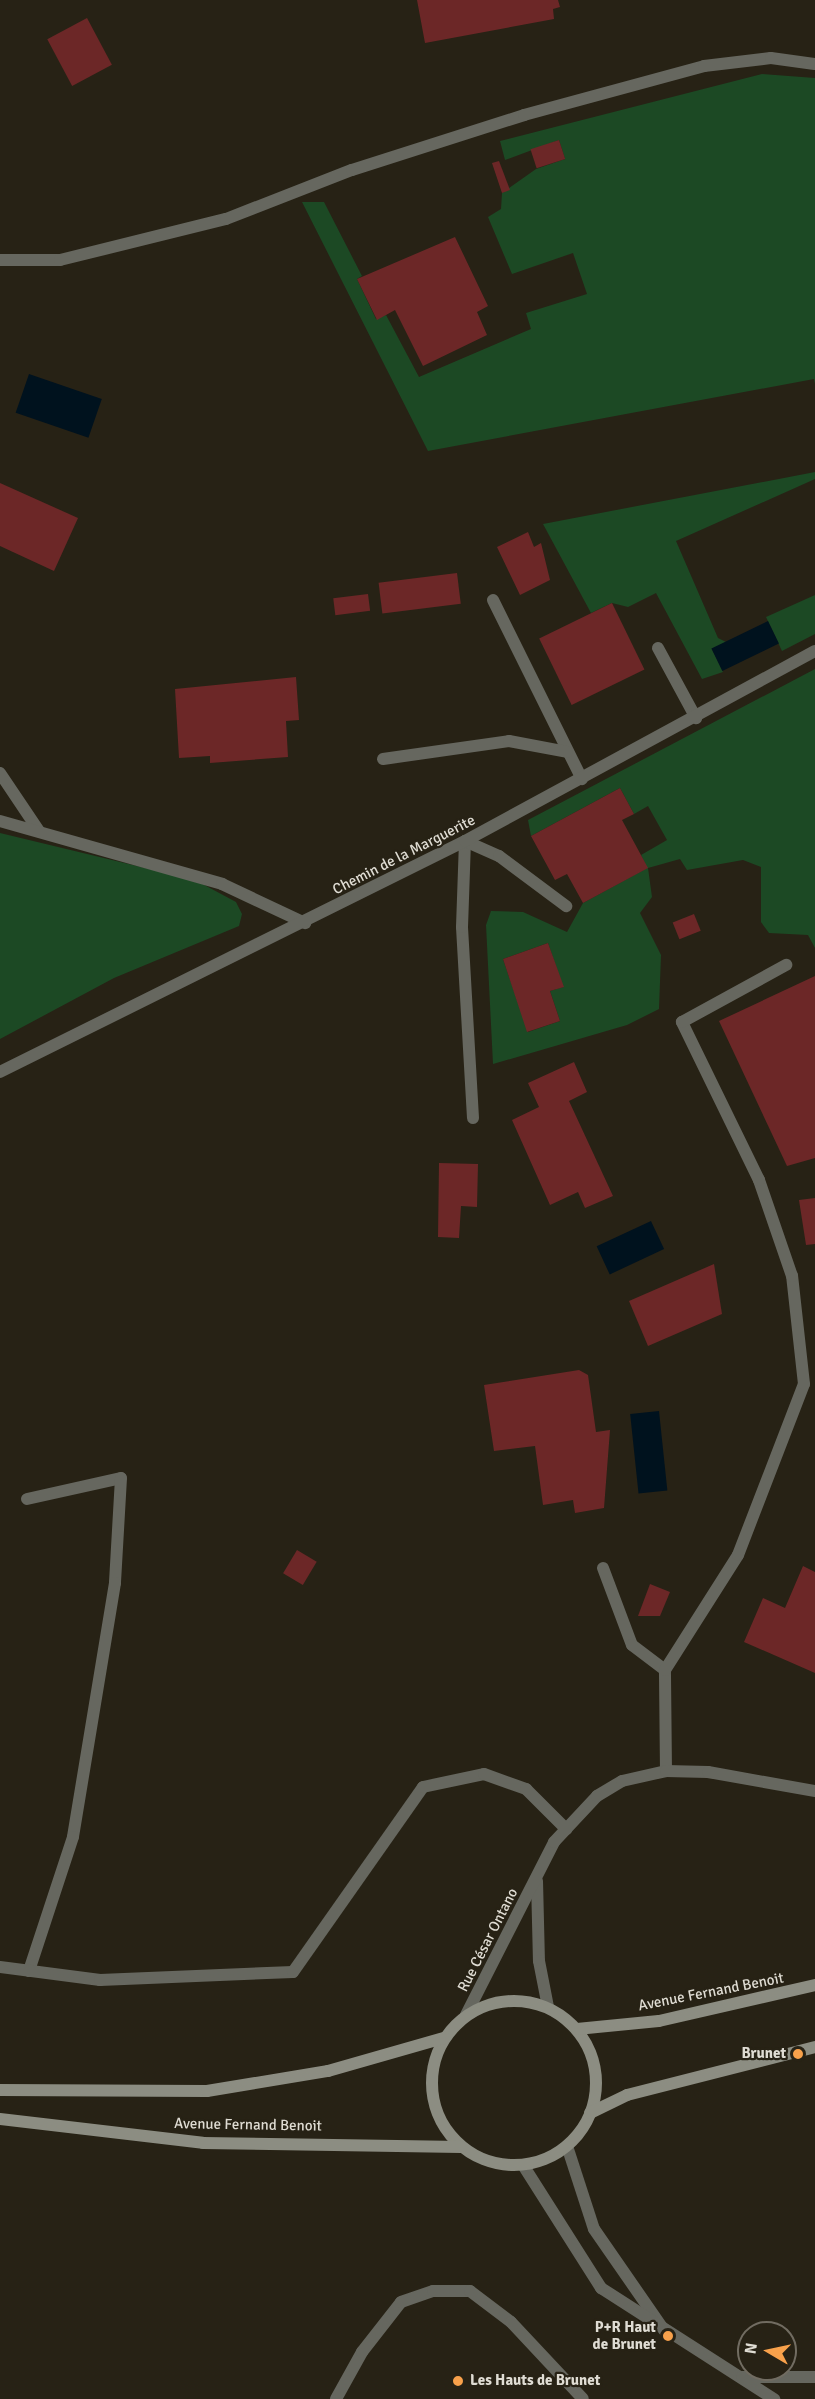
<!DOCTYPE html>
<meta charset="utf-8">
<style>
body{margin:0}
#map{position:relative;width:815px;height:2399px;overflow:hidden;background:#272215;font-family:Signika,sans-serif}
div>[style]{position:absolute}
.green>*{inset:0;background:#1c4924}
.water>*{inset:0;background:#00121e;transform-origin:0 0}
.building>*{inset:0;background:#6c2727;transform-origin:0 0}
.service>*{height:12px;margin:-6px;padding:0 6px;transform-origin:6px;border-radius:6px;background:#66675f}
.minor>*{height:12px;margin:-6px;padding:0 6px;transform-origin:6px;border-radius:6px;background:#66675f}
.tertiary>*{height:12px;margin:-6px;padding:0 6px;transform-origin:6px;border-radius:6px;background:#66675f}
.secondary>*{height:12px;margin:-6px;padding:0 6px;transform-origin:6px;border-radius:6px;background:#8c8d82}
.secondary>.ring{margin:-6px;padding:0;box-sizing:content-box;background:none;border:12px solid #8c8d82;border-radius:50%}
.dots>*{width:16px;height:16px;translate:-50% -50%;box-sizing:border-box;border:3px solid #272215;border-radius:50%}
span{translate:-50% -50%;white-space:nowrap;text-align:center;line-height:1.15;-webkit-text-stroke:4.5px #272215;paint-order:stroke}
.street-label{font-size:15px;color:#dfdcd3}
.poi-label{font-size:15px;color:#dfdcd3;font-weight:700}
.right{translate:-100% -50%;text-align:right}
.left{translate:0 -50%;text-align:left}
.north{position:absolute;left:737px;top:2321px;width:60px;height:60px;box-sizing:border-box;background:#272215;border:2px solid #716c61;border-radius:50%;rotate:279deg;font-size:16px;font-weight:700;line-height:24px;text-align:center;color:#dfdcd3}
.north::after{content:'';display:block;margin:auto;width:21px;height:27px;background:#f8a14b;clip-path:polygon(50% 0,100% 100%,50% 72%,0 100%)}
</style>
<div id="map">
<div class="green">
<div style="clip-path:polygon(762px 74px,815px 78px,815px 384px,814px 379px,428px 451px,302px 202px,324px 202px,362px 276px,357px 279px,376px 319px,386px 315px,419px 377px,531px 329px,526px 313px,587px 294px,573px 253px,512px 274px,488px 217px,501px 209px,502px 193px,536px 169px,565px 159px,559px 140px,505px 160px,500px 141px)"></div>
<div style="clip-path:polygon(815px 472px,815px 479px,676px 541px,718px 638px,726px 642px,712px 649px,723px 672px,702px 679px,656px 593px,628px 607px,612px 603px,591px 613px,543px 524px)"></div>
<div style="clip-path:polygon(815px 595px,815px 634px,782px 651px,766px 617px)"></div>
<div style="clip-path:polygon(evenodd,815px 669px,815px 948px,808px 935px,769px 933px,761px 922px,761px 867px,743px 860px,687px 870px,680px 859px,648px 868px,652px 897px,640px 913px,661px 955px,659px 1009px,627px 1025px,493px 1064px,486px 925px,491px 911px,523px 912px,567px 932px,583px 903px,647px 868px,641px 855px,667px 840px,648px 806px,634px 814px,620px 788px,531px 836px,528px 820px,815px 669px,548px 943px,563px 987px,550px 991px,560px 1021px,528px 1032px,503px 959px,548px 943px)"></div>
<div style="clip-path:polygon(0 833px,195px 880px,236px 902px,242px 914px,239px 926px,114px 978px,0 1039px)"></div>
</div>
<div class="water">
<div style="left:29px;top:374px;width:77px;height:41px;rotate:19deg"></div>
<div style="left:768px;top:621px;width:25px;height:63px;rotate:64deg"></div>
<div style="left:651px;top:1221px;width:31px;height:60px;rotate:65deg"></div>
<div style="left:659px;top:1411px;width:80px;height:29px;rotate:84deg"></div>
</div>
<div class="building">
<div style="clip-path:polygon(417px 0,558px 0,560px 7px,553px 9px,554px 19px,425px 43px)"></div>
<div style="left:87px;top:18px;width:53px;height:45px;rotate:62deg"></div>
<div style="left:559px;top:140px;width:20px;height:30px;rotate:72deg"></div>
<div style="clip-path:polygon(499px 161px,510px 190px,502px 193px,492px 163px)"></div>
<div style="clip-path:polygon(455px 237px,488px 306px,477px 312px,487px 335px,423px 366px,395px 310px,377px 320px,357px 279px)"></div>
<div style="clip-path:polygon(0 483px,78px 518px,54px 571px,0 546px)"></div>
<div style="clip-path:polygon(528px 532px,534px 547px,541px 543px,550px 580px,520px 595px,497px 547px)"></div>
<div style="left:457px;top:573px;width:31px;height:79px;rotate:83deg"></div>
<div style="left:368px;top:594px;width:17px;height:35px;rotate:83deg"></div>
<div style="left:612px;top:603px;width:74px;height:81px;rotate:64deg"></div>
<div style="clip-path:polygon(296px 677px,299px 720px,286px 721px,288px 757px,210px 763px,210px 756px,179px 758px,175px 689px)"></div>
<div style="clip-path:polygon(620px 788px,634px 814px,622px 820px,648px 868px,583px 903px,567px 874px,555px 880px,531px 836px)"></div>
<div style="left:694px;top:914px;width:18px;height:23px;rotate:68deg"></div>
<div style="clip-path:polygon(548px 943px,564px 987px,550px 991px,560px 1021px,527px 1032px,503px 959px)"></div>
<div style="clip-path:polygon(815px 976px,815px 1158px,787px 1166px,719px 1021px)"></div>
<div style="clip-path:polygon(574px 1062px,587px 1092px,569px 1101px,613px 1196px,585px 1208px,578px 1192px,550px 1205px,512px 1120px,539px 1107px,528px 1083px)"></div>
<div style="clip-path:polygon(439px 1163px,478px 1164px,477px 1207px,461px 1206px,459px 1238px,438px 1237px)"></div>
<div style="clip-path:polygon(815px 1198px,815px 1244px,806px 1245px,799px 1200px)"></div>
<div style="clip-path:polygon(714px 1264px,722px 1314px,648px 1346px,629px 1301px)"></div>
<div style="clip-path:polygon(579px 1370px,588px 1375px,596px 1432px,610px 1430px,604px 1508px,575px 1513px,573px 1500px,543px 1505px,535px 1446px,494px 1451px,484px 1385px)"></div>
<div style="left:297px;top:1550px;width:23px;height:27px;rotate:31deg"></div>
<div style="clip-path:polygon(803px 1566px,815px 1572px,815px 1673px,744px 1642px,763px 1598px,785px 1608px)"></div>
<div style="clip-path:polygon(650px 1584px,670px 1592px,660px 1616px,638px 1616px)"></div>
</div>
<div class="service">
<div style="left:0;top:260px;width:60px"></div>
<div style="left:60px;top:260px;width:171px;rotate:-13.9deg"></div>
<div style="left:226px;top:219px;width:135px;rotate:-21.3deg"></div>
<div style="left:352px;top:170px;width:181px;rotate:-17.7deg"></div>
<div style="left:524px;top:115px;width:187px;rotate:-15.2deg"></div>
<div style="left:704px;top:66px;width:67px;rotate:-6.8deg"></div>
<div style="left:771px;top:58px;width:44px;rotate:7.8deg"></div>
<div style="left:493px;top:600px;width:200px;rotate:63.6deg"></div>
<div style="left:658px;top:648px;width:80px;rotate:61.5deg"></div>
<div style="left:383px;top:759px;width:127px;rotate:-8.1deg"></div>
<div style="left:509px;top:741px;width:59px;rotate:10.7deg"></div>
<div style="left:0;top:773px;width:70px;rotate:56.1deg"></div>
<div style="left:0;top:821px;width:231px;rotate:15.8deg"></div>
<div style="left:222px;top:884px;width:92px;rotate:25.2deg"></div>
<div style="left:473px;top:1118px;width:191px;rotate:-93.3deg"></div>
<div style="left:462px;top:927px;width:86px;rotate:-88deg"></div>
<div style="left:465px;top:841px;width:37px;rotate:24deg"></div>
<div style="left:499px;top:856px;width:84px;rotate:36.7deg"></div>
<div style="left:27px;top:1499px;width:96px;rotate:-12.6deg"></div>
<div style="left:121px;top:1478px;width:105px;rotate:93.3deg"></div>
<div style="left:115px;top:1583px;width:257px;rotate:99.4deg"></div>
<div style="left:73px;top:1837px;width:141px;rotate:108.2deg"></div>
<div style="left:603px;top:1568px;width:82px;rotate:69.4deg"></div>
<div style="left:632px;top:1645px;width:41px;rotate:37.1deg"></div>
<div style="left:666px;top:1771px;width:101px;rotate:-90.6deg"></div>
<div style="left:665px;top:1670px;width:136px;rotate:-57.6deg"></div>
<div style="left:738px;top:1555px;width:183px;rotate:-68.9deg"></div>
<div style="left:804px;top:1384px;width:109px;rotate:-96.3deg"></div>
<div style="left:792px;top:1276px;width:102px;rotate:-109deg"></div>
<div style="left:759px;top:1180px;width:176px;rotate:-116deg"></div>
<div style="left:682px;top:1022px;width:119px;rotate:-28.7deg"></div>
<div style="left:0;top:1967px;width:101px;rotate:7.4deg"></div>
<div style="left:100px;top:1980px;width:193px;rotate:-2.4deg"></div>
<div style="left:293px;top:1972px;width:226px;rotate:-54.9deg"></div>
<div style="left:423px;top:1787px;width:62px;rotate:-12deg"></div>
<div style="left:484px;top:1774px;width:45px;rotate:19.7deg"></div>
<div style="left:526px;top:1789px;width:57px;rotate:45deg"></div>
</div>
<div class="minor">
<div style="left:0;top:1072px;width:519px;rotate:-26.42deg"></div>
<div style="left:465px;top:841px;width:398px;rotate:-28.5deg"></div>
<div style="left:567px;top:2146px;width:87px;rotate:72deg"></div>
<div style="left:594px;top:2229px;width:123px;rotate:55.3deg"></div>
<div style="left:523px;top:2165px;width:146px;rotate:57.6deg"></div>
<div style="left:601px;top:2288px;width:206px;rotate:32.7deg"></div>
<div style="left:742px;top:2377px;width:73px"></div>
<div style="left:336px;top:2399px;width:54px;rotate:-61deg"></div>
<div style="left:362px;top:2352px;width:63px;rotate:-52deg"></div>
<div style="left:401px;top:2302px;width:34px;rotate:-19deg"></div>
<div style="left:433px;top:2291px;width:37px"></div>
<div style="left:470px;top:2291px;width:51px;rotate:37.1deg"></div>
<div style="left:511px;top:2322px;width:105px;rotate:46.9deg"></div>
</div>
<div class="tertiary">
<div style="left:537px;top:1881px;width:80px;rotate:88.6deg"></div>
<div style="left:539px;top:1961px;width:47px;rotate:78.9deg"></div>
<div style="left:466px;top:2015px;width:194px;rotate:-63deg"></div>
<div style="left:554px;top:1842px;width:63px;rotate:-46.9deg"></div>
<div style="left:597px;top:1796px;width:29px;rotate:-31deg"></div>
<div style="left:622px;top:1781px;width:45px;rotate:-12.8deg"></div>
<div style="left:666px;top:1771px;width:42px;rotate:1.4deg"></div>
<div style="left:708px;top:1772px;width:109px;rotate:10.1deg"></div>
</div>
<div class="secondary">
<div class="ring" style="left:432px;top:2001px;width:152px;height:152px"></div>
<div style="left:577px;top:2029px;width:82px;rotate:-5.6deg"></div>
<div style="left:659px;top:2021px;width:160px;rotate:-13deg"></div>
<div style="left:0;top:2090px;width:207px;rotate:0.3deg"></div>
<div style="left:207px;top:2091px;width:123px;rotate:-9.4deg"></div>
<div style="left:328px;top:2071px;width:121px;rotate:-15.9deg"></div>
<div style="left:590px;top:2113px;width:41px;rotate:-25.9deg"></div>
<div style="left:627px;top:2095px;width:194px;rotate:-14.3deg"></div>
<div style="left:0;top:2119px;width:204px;rotate:6.7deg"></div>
<div style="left:203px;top:2143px;width:258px;rotate:0.9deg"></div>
</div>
<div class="dots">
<div style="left:798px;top:2054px;background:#f8a14b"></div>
<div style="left:668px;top:2336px;background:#f8a14b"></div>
<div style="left:458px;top:2381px;background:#f8a14b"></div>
</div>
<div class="street-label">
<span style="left:404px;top:855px;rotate:-27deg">Chemin de la Marguerite</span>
<span style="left:488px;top:1940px;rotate:-63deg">Rue César Ontano</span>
<span style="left:711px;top:1992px;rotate:-11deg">Avenue Fernand Benoit</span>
<span style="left:248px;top:2125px;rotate:1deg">Avenue Fernand Benoit</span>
</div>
<div class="poi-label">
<span class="right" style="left:786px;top:2054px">Brunet</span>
<span class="right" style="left:656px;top:2336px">P+R Haut<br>de Brunet</span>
<span class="left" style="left:470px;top:2381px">Les Hauts de Brunet</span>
</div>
<div class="north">N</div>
</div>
